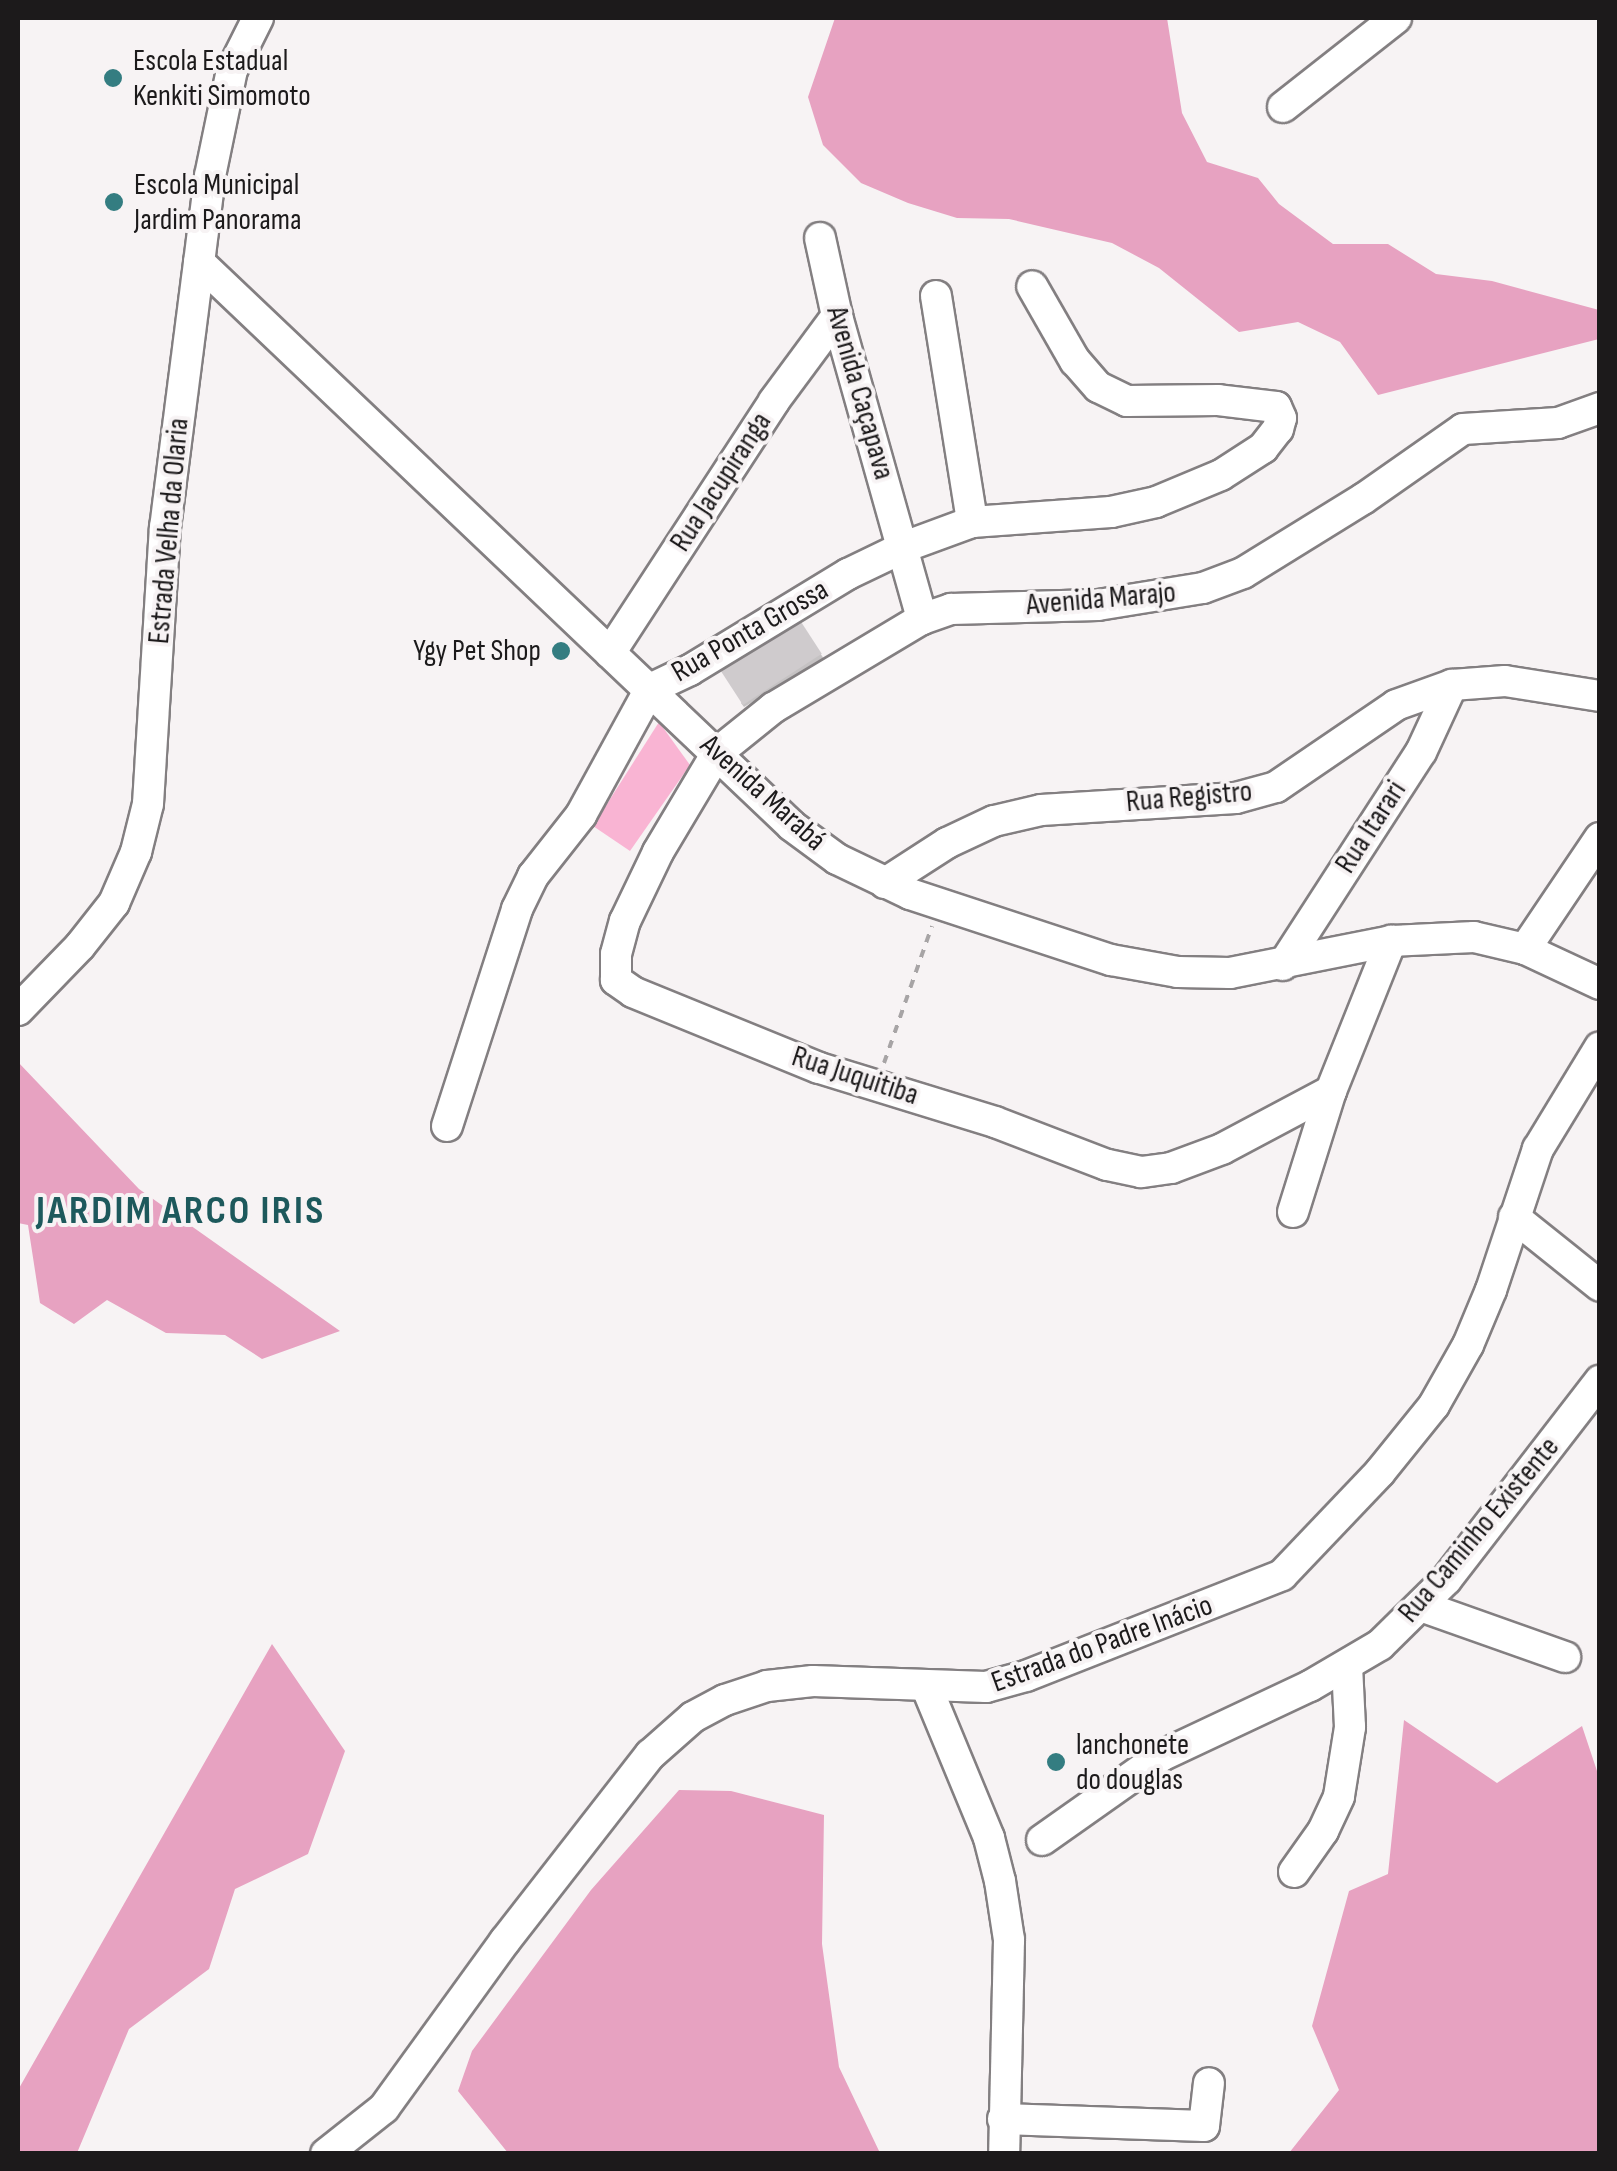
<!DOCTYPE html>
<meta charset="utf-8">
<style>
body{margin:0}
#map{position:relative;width:1617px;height:2171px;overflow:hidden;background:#f7f3f4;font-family:"Sofia Sans Condensed",sans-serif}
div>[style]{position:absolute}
.green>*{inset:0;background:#f9b4d3}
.forest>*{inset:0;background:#e7a2c1}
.shadow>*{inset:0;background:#0003}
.building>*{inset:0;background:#cfcbcd;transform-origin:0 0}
.path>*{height:4px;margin-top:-2px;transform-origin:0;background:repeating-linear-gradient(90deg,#a7a4a5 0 8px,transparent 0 16px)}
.roads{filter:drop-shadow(2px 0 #837f81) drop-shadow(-2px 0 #837f81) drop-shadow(0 2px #837f81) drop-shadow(0 -2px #837f81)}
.minor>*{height:30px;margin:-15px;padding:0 15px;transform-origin:15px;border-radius:15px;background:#fff}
.dots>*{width:28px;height:28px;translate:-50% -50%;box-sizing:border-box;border:5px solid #f7f3f4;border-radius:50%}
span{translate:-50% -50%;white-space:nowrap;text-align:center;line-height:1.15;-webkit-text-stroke:8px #f7f3f4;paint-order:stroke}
.poi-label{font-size:30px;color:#1c1a1b}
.left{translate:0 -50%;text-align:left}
.right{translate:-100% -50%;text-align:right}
.street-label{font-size:30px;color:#1c1a1b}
.district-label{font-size:40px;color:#1d595c;font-weight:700;letter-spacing:2.5px}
.frame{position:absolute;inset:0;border:20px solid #1c1a1b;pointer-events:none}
</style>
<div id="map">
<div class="green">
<div style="clip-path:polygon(659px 722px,690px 765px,630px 851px,593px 826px)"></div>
</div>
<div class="forest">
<div style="clip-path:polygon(835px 18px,1167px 18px,1182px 113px,1207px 162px,1258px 178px,1279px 204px,1333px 244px,1388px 244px,1436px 274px,1492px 281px,1599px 310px,1599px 339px,1378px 395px,1340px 342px,1298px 322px,1239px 332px,1159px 268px,1112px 243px,1009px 219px,957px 218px,908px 203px,861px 183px,823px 145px,808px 97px)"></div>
<div style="clip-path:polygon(18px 1062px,139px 1189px,340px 1331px,262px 1359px,225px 1335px,166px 1333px,107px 1300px,74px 1324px,40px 1303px,28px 1225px,18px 1223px)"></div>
<div style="clip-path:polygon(272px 1644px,345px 1751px,308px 1854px,235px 1889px,209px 1969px,129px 2029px,77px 2153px,18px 2153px,18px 2090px)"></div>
<div style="clip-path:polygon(1404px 1720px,1497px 1783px,1582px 1726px,1600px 1780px,1599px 2153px,1289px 2153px,1339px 2090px,1312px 2026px,1349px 1891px,1388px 1874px)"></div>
<div style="clip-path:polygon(679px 1790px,731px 1791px,824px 1815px,822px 1944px,839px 2067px,880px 2153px,508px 2153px,458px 2091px,472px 2051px,591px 1890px)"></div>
</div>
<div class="shadow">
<div style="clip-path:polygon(797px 618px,824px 659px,744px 707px,741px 703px)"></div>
</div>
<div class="building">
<div style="left:794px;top:611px;width:51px;height:94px;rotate:57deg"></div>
</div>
<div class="path">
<div style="left:884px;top:1063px;width:145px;rotate:-70.7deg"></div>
</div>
<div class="roads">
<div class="minor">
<div style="left:1283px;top:107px;width:144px;rotate:-38.2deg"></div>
<div style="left:820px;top:238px;width:80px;rotate:77.7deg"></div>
<div style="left:837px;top:316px;width:315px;rotate:74.3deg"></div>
<div style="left:199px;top:262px;width:818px;rotate:43.56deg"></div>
<div style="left:792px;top:826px;width:56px;rotate:36.3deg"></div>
<div style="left:837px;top:859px;width:81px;rotate:25.6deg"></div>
<div style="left:910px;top:894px;width:212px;rotate:18.2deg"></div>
<div style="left:1111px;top:960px;width:68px;rotate:10.2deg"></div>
<div style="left:1178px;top:972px;width:52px;rotate:1.1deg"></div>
<div style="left:1230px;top:973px;width:164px;rotate:-11.2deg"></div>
<div style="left:1391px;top:941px;width:83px;rotate:-2.8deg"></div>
<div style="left:1474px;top:937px;width:52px;rotate:13.2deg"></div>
<div style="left:1525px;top:949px;width:83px;rotate:25deg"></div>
<div style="left:936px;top:296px;width:229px;rotate:80.9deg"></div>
<div style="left:610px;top:653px;width:301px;rotate:-56.9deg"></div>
<div style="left:774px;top:401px;width:106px;rotate:-53.5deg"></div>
<div style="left:885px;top:883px;width:74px;rotate:-32.8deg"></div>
<div style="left:947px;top:843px;width:52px;rotate:-25.1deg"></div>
<div style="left:994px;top:821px;width:48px;rotate:-13.2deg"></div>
<div style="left:1041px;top:810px;width:195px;rotate:-3.5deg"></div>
<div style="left:1236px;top:798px;width:41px;rotate:-15.4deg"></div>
<div style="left:1276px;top:787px;width:145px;rotate:-34.3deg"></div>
<div style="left:1396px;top:705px;width:59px;rotate:-19.7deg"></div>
<div style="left:1452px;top:685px;width:53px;rotate:-4.3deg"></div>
<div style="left:1505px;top:681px;width:96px;rotate:9deg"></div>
<div style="left:1525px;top:949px;width:134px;rotate:-56deg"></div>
<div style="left:1283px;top:965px;width:254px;rotate:-57.1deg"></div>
<div style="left:1421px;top:752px;width:74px;rotate:-65.2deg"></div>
<div style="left:18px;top:1010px;width:89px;rotate:-45.9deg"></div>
<div style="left:80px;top:946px;width:55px;rotate:-51.7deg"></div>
<div style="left:114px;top:903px;width:56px;rotate:-66.7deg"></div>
<div style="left:136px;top:852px;width:49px;rotate:-76deg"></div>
<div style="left:148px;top:804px;width:277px;rotate:-86.5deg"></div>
<div style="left:165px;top:528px;width:355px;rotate:-82.7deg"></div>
<div style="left:210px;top:176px;width:108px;rotate:-78.3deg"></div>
<div style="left:232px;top:70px;width:58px;rotate:-63.4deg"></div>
<div style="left:1331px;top:1091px;width:123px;rotate:152deg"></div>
<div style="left:1222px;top:1149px;width:54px;rotate:159.6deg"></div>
<div style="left:1171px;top:1168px;width:30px;rotate:172deg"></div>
<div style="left:1141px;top:1172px;width:35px;rotate:-168deg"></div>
<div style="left:1107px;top:1165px;width:120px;rotate:-159deg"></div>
<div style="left:995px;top:1122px;width:184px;rotate:-162.9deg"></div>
<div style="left:819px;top:1068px;width:201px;rotate:-157.8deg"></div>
<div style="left:633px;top:992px;width:21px;rotate:-145deg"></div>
<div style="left:616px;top:980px;width:26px;rotate:-90deg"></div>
<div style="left:616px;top:954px;width:34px;rotate:-75deg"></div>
<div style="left:625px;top:921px;width:76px;rotate:-64.4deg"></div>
<div style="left:658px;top:852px;width:115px;rotate:-59.2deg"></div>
<div style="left:717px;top:753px;width:72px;rotate:-38.8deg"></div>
<div style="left:773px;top:708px;width:174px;rotate:-30.9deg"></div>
<div style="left:922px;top:619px;width:31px;rotate:-19deg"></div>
<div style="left:951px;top:609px;width:147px;rotate:-1.6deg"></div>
<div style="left:1098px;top:605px;width:106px;rotate:-9.2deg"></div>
<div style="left:1203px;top:588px;width:43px;rotate:-20.6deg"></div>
<div style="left:1243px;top:573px;width:141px;rotate:-31.7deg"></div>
<div style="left:1363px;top:499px;width:122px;rotate:-35deg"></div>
<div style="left:1463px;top:429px;width:95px;rotate:-3.6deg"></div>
<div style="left:1558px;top:423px;width:45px;rotate:-19.7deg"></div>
<div style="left:447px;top:1126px;width:228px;rotate:-72.1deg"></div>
<div style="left:517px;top:909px;width:37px;rotate:-64deg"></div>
<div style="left:533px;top:876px;width:78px;rotate:-51.8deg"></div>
<div style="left:581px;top:815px;width:144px;rotate:-61.3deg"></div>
<div style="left:650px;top:689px;width:44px;rotate:-25.4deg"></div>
<div style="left:690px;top:670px;width:185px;rotate:-31.3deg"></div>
<div style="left:848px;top:574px;width:62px;rotate:-25.7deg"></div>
<div style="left:904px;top:547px;width:72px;rotate:-20.2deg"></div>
<div style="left:972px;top:522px;width:139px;rotate:-4.1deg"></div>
<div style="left:1111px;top:512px;width:46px;rotate:-12.5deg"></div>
<div style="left:1156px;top:502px;width:70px;rotate:-22.6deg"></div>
<div style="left:1221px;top:475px;width:50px;rotate:-32.7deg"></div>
<div style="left:1263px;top:448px;width:24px;rotate:-52deg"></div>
<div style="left:1278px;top:429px;width:11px;rotate:-75deg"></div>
<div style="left:1281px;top:418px;width:12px;rotate:-114deg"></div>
<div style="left:1276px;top:407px;width:58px;rotate:-173.1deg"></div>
<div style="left:1218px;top:400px;width:91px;rotate:179.4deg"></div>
<div style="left:1127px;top:401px;width:32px;rotate:-154deg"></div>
<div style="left:1098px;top:387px;width:35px;rotate:-131deg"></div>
<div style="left:1075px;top:361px;width:86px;rotate:-119.8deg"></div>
<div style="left:1293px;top:1212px;width:127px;rotate:-72.6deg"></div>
<div style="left:1331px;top:1091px;width:162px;rotate:-68.2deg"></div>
<div style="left:1514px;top:1217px;width:110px;rotate:38.7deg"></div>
<div style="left:1421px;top:1606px;width:153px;rotate:19.5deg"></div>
<div style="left:927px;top:1688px;width:162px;rotate:67.5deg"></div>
<div style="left:989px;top:1838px;width:44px;rotate:75.7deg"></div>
<div style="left:1000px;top:1881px;width:60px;rotate:81.3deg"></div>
<div style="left:1009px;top:1940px;width:214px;rotate:91.3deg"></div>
<div style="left:1042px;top:1840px;width:146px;rotate:-35.2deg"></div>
<div style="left:1161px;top:1756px;width:165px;rotate:-25.2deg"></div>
<div style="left:1310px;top:1686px;width:81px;rotate:-30.4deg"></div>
<div style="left:1380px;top:1645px;width:93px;rotate:-44.6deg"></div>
<div style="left:1446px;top:1580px;width:252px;rotate:-52.3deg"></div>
<div style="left:1294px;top:1872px;width:50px;rotate:-54.7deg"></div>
<div style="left:1323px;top:1831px;width:38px;rotate:-65deg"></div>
<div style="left:1339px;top:1796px;width:70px;rotate:-80.9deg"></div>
<div style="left:1350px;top:1727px;width:61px;rotate:-92.8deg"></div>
<div style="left:1003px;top:2119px;width:201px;rotate:2deg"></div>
<div style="left:1204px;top:2126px;width:43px;rotate:-83.4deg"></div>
<div style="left:326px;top:2154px;width:74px;rotate:-38.4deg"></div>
<div style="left:384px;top:2108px;width:206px;rotate:-54.1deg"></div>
<div style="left:505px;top:1941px;width:236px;rotate:-52.1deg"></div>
<div style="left:650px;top:1755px;width:57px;rotate:-41.5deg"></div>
<div style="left:693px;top:1717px;width:36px;rotate:-28deg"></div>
<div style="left:725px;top:1700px;width:44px;rotate:-18.4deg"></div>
<div style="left:767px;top:1686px;width:46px;rotate:-6.2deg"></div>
<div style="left:813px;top:1681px;width:173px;rotate:2deg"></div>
<div style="left:986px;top:1687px;width:41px;rotate:-15.4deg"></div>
<div style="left:1026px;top:1676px;width:275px;rotate:-21.5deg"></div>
<div style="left:1282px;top:1575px;width:142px;rotate:-46.4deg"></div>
<div style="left:1380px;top:1472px;width:86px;rotate:-51.1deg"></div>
<div style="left:1434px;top:1405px;width:69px;rotate:-60.5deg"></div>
<div style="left:1468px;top:1345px;width:60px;rotate:-67.3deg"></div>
<div style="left:1491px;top:1290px;width:149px;rotate:-71.6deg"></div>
<div style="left:1538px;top:1149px;width:119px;rotate:-58.7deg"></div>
</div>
</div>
<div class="dots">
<div style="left:113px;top:78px;background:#347d81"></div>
<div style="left:114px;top:202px;background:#347d81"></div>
<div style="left:561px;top:651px;background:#347d81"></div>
<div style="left:1056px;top:1762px;background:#347d81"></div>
</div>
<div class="poi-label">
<span class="left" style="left:133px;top:78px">Escola Estadual<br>Kenkiti Simomoto</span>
<span class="left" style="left:134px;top:202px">Escola Municipal<br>Jardim Panorama</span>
<span class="right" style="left:541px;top:651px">Ygy Pet Shop</span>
<span class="left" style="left:1076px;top:1762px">lanchonete<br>do douglas</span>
</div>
<div class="street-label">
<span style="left:860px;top:393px;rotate:74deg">Avenida Caçapava</span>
<span style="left:721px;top:482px;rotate:-57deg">Rua Jacupiranga</span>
<span style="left:169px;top:531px;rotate:-85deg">Estrada Velha da Olaria</span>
<span style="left:1101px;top:599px;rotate:-5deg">Avenida Marajo</span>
<span style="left:750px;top:631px;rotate:-30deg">Rua Ponta Grossa</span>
<span style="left:763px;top:793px;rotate:42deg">Avenida Marabá</span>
<span style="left:1189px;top:797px;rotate:-5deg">Rua Registro</span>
<span style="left:1371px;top:827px;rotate:-57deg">Rua Itarari</span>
<span style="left:855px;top:1076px;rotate:18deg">Rua Juquitiba</span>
<span style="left:1479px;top:1530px;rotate:-50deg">Rua Caminho Existente</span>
<span style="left:1102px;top:1644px;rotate:-20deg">Estrada do Padre Inácio</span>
</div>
<div class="district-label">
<span style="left:181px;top:1211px">JARDIM ARCO IRIS</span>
</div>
<div class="frame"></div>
</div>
